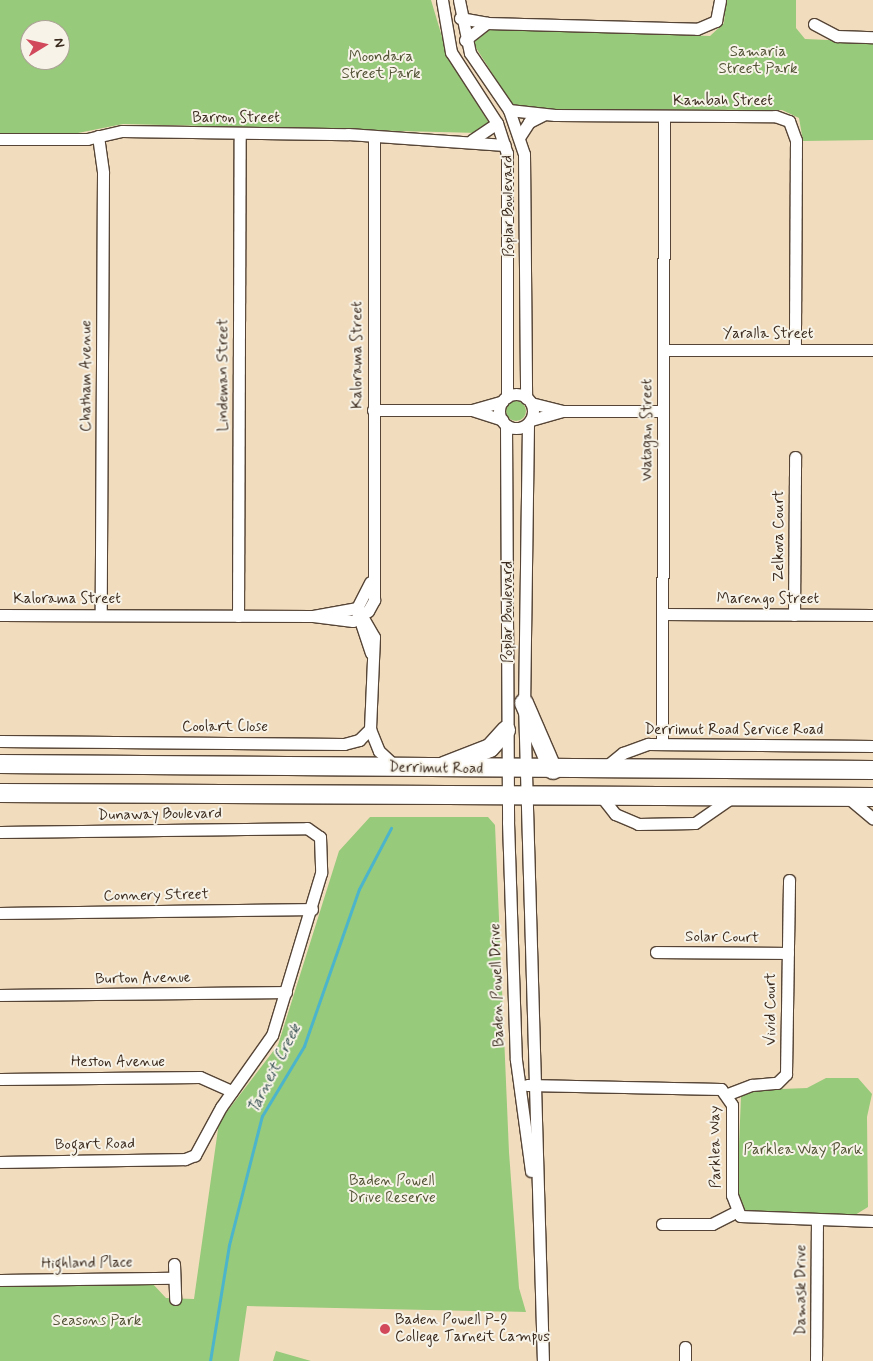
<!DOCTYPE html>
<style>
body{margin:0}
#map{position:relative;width:873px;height:1361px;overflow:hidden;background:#f2dcbe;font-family:Mynerve,sans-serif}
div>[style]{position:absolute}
.green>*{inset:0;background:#97ca7a}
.round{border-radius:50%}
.stream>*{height:3px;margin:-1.5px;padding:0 1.5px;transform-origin:1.5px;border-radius:1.5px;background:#4cb4cb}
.roads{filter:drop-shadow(1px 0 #564536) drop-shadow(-1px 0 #564536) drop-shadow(0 1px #564536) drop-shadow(0 -1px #564536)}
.minor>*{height:11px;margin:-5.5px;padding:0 5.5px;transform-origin:5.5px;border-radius:5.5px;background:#fff}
.minor>.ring{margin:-5.5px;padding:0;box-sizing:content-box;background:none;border:11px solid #fff;border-radius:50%}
.highway>*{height:18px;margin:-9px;padding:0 9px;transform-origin:9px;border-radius:9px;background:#fff}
.dots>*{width:14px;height:14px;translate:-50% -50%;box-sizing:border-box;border:2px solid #f7f3e8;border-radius:50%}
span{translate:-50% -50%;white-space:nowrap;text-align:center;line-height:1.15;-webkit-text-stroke:4px #f7f3e8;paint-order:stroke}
.park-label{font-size:15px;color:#525235}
.street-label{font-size:15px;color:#3b2a1e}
.poi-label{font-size:15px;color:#3b2a1e}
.left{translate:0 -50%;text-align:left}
.water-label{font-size:16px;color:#415a5b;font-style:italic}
.north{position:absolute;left:20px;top:20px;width:50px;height:50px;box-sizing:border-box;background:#f7f3e8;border:1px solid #aca397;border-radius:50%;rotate:81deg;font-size:14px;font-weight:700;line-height:20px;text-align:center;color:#3b2a1e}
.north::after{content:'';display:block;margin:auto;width:18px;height:22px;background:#d1495b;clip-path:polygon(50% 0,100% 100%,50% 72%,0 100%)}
</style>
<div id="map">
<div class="green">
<div style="clip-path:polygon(evenodd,0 0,431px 0,448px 57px,489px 123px,478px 133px,123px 124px,78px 133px,0 133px,0 0,30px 30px,60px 30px,60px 60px,30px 60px,30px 30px)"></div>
<div style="clip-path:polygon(726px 0,796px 0,796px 28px,805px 39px,873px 42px,873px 140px,803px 141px,799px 118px,782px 110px,527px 109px,511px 103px,473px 43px,491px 29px,710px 36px,724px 23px)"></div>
<div class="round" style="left:506px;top:401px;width:20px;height:20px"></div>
<div style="clip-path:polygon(370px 817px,488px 817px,495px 825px,509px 1152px,519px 1288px,526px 1312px,247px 1306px,239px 1361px,0 1361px,0 1285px,152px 1283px,166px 1298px,194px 1299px,219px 1122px,278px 1045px,339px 851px)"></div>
<div style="clip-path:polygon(826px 1078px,858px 1078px,872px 1094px,867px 1117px,868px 1207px,855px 1215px,745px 1211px,737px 1195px,741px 1096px,752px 1090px,807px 1088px)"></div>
<div style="clip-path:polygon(276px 1351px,311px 1361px,273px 1361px)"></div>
</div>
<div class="stream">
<div style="left:210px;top:1361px;width:118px;rotate:-80.7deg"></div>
<div style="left:229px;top:1245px;width:133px;rotate:-75.7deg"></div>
<div style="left:262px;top:1116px;width:82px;rotate:-59deg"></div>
<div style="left:304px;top:1046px;width:166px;rotate:-70.7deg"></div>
<div style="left:359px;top:889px;width:69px;rotate:-62.3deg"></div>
</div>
<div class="roads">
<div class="minor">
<div style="left:442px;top:0;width:53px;rotate:80.2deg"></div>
<div style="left:451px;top:52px;width:85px;rotate:57.1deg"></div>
<div style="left:497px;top:123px;width:32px;rotate:72deg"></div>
<div style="left:507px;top:153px;width:244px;rotate:90deg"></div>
<div style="left:459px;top:0;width:54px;rotate:78.3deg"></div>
<div style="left:470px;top:53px;width:69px;rotate:55.6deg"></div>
<div style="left:509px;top:110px;width:46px;rotate:71.2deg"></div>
<div style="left:524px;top:154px;width:244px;rotate:89.5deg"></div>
<div style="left:460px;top:18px;width:27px;rotate:10deg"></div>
<div style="left:487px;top:23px;width:210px;rotate:1.6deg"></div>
<div style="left:697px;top:29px;width:21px;rotate:-23deg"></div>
<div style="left:716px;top:21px;width:21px;rotate:-79deg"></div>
<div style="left:814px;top:24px;width:26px;rotate:28deg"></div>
<div style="left:837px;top:36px;width:36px;rotate:2deg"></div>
<div style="left:465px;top:40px;width:28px;rotate:-38deg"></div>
<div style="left:509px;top:110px;width:46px;rotate:6.2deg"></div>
<div style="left:555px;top:115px;width:220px;rotate:0.3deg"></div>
<div style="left:775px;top:116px;width:15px;rotate:20deg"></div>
<div style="left:789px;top:121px;width:20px;rotate:70deg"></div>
<div style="left:796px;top:140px;width:210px;rotate:90.3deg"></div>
<div style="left:98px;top:136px;width:37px;rotate:82deg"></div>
<div style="left:103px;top:173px;width:442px;rotate:90.3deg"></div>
<div style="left:520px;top:136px;width:17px;rotate:-57deg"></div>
<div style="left:529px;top:122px;width:16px;rotate:-27deg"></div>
<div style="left:0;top:139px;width:87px"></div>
<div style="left:87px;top:139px;width:36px;rotate:-13deg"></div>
<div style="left:122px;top:131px;width:226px;rotate:0.8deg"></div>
<div style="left:348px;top:134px;width:157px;rotate:4deg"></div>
<div style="left:472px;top:140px;width:30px;rotate:-34deg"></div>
<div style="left:663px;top:350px;width:210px"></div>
<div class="ring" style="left:499px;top:394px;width:23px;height:23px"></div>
<div style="left:531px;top:403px;width:33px;rotate:14deg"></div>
<div style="left:563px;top:411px;width:100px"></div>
<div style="left:373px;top:410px;width:99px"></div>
<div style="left:472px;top:410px;width:32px;rotate:-16deg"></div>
<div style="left:472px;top:410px;width:32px;rotate:18deg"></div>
<div style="left:531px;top:420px;width:32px;rotate:-16deg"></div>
<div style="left:528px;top:424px;width:279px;rotate:90.8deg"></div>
<div style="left:524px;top:703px;width:658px;rotate:88.35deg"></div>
<div style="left:506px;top:425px;width:397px;rotate:89.7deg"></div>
<div style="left:508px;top:822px;width:238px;rotate:88.1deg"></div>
<div style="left:516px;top:1060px;width:112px;rotate:82.3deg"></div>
<div style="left:357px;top:611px;width:44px;rotate:71.6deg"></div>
<div style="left:359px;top:611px;width:30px;rotate:60deg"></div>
<div style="left:374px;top:637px;width:92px;rotate:92.5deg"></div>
<div style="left:370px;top:729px;width:24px;rotate:68deg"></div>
<div style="left:379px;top:751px;width:25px;rotate:43deg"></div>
<div style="left:662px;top:614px;width:211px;rotate:0.3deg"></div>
<div style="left:0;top:615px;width:313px;rotate:0.2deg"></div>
<div style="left:313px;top:616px;width:45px;rotate:-10.3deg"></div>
<div style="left:357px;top:608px;width:29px;rotate:-63deg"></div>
<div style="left:794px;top:615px;width:158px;rotate:-89.6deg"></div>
<div style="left:238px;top:616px;width:482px;rotate:-89.8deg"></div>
<div style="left:313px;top:616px;width:40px;rotate:7.1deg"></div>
<div style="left:353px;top:621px;width:18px;rotate:-34deg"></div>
<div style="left:368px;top:611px;width:13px;rotate:-61deg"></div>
<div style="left:374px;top:600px;width:463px;rotate:-90deg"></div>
<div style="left:0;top:741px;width:344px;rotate:0.5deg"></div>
<div style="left:344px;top:744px;width:16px;rotate:-15deg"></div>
<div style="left:359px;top:740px;width:16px;rotate:-45deg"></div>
<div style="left:662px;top:744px;width:627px;rotate:-89.82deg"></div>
<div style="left:603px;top:769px;width:26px;rotate:-39deg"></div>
<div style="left:623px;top:753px;width:27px;rotate:-20deg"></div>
<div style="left:648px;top:744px;width:225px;rotate:0.5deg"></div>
<div style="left:601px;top:796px;width:23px;rotate:52deg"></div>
<div style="left:615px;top:814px;width:25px;rotate:23deg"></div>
<div style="left:638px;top:824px;width:57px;rotate:-1deg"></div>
<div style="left:695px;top:823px;width:47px;rotate:-34.7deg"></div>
<div style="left:846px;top:796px;width:35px;rotate:40deg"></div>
<div style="left:0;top:832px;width:307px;rotate:-0.7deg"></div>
<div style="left:307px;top:828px;width:16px;rotate:35deg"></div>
<div style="left:320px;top:837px;width:36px;rotate:88deg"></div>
<div style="left:321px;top:873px;width:169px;rotate:106.8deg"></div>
<div style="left:272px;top:1035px;width:88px;rotate:125.3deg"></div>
<div style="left:221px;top:1107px;width:55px;rotate:118.4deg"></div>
<div style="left:195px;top:1155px;width:11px;rotate:158deg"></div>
<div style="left:185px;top:1159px;width:185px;rotate:179.1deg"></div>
<div style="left:0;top:913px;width:312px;rotate:-0.7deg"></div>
<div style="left:656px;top:952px;width:132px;rotate:0.4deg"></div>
<div style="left:0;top:995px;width:286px;rotate:-0.6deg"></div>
<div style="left:0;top:1079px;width:200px;rotate:-0.6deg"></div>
<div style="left:200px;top:1077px;width:35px;rotate:24deg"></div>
<div style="left:527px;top:1085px;width:194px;rotate:1.2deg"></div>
<div style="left:721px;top:1089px;width:19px;rotate:55deg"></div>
<div style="left:732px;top:1105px;width:90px;rotate:90deg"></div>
<div style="left:732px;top:1195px;width:22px;rotate:69deg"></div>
<div style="left:740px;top:1216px;width:133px;rotate:2.2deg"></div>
<div style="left:728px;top:1094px;width:26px;rotate:-21deg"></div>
<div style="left:752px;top:1085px;width:25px;rotate:-5deg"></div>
<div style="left:777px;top:1083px;width:13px;rotate:-45deg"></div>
<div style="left:786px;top:1074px;width:194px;rotate:-89.1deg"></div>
<div style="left:662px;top:1224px;width:50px"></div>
<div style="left:712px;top:1224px;width:27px;rotate:-27deg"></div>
<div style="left:174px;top:1264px;width:35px;rotate:88deg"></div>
<div style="left:0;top:1280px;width:174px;rotate:-0.7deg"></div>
<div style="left:685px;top:1361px;width:14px;rotate:-90deg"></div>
<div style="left:816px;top:1361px;width:141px;rotate:-89.6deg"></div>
</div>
<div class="highway">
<div style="left:524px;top:703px;width:73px;rotate:66.6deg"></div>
<div style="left:0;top:764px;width:873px;rotate:0.39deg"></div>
<div style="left:444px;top:766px;width:49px;rotate:-21.4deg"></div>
<div style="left:490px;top:748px;width:24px;rotate:-48deg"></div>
<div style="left:0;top:793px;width:873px;rotate:0.26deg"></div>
</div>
</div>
<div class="dots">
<div style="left:385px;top:1329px;background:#d1495b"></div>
</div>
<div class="park-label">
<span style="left:758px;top:61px">Samaria<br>Street Park</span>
<span style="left:381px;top:66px">Moondara<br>Street Park</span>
<span style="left:803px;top:1151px">Parklea Way Park</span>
<span style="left:392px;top:1190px">Baden Powell<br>Drive Reserve</span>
<span style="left:97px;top:1322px">Seasons Park</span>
</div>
<div class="street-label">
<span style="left:723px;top:102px">Kambah Street</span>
<span style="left:236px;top:119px">Barron Street</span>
<span style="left:509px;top:206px;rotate:-91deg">Poplar Boulevard</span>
<span style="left:768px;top:335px">Yaralla Street</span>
<span style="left:358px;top:355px;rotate:-90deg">Kalorama Street</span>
<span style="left:224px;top:375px;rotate:-90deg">Lindeman Street</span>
<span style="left:87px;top:376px;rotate:-90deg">Chatham Avenue</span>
<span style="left:648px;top:430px;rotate:-90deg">Watagan Street</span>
<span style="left:780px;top:536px;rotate:-90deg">Zelkova Court</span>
<span style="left:67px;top:600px">Kalorama Street</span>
<span style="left:768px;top:600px">Marengo Street</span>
<span style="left:509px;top:612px;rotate:-90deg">Poplar Boulevard</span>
<span style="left:225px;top:728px">Coolart Close</span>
<span style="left:734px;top:731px">Derrimut Road Service Road</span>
<span style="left:436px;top:769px;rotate:1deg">Derrimut Road</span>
<span style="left:160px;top:815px;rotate:-1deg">Dunaway Boulevard</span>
<span style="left:156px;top:896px;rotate:-1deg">Connery Street</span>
<span style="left:722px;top:938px;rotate:1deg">Solar Court</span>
<span style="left:143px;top:979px;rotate:-1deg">Burton Avenue</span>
<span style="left:498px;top:985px;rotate:-92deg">Baden Powell Drive</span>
<span style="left:772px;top:1009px;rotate:-90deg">Vivid Court</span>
<span style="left:118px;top:1063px">Heston Avenue</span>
<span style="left:95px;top:1145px;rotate:-1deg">Bogart Road</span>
<span style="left:716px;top:1147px;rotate:-91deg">Parklea Way</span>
<span style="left:87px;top:1264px;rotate:-1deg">Highland Place</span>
<span style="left:802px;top:1290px;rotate:-90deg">Damask Drive</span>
</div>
<div class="poi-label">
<span class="left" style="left:395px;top:1329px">Baden Powell P-9<br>College Tarneit Campus</span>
</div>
<div class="water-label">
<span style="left:275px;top:1069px;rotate:-63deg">Tarneit Creek</span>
</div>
<div class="north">N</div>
</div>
